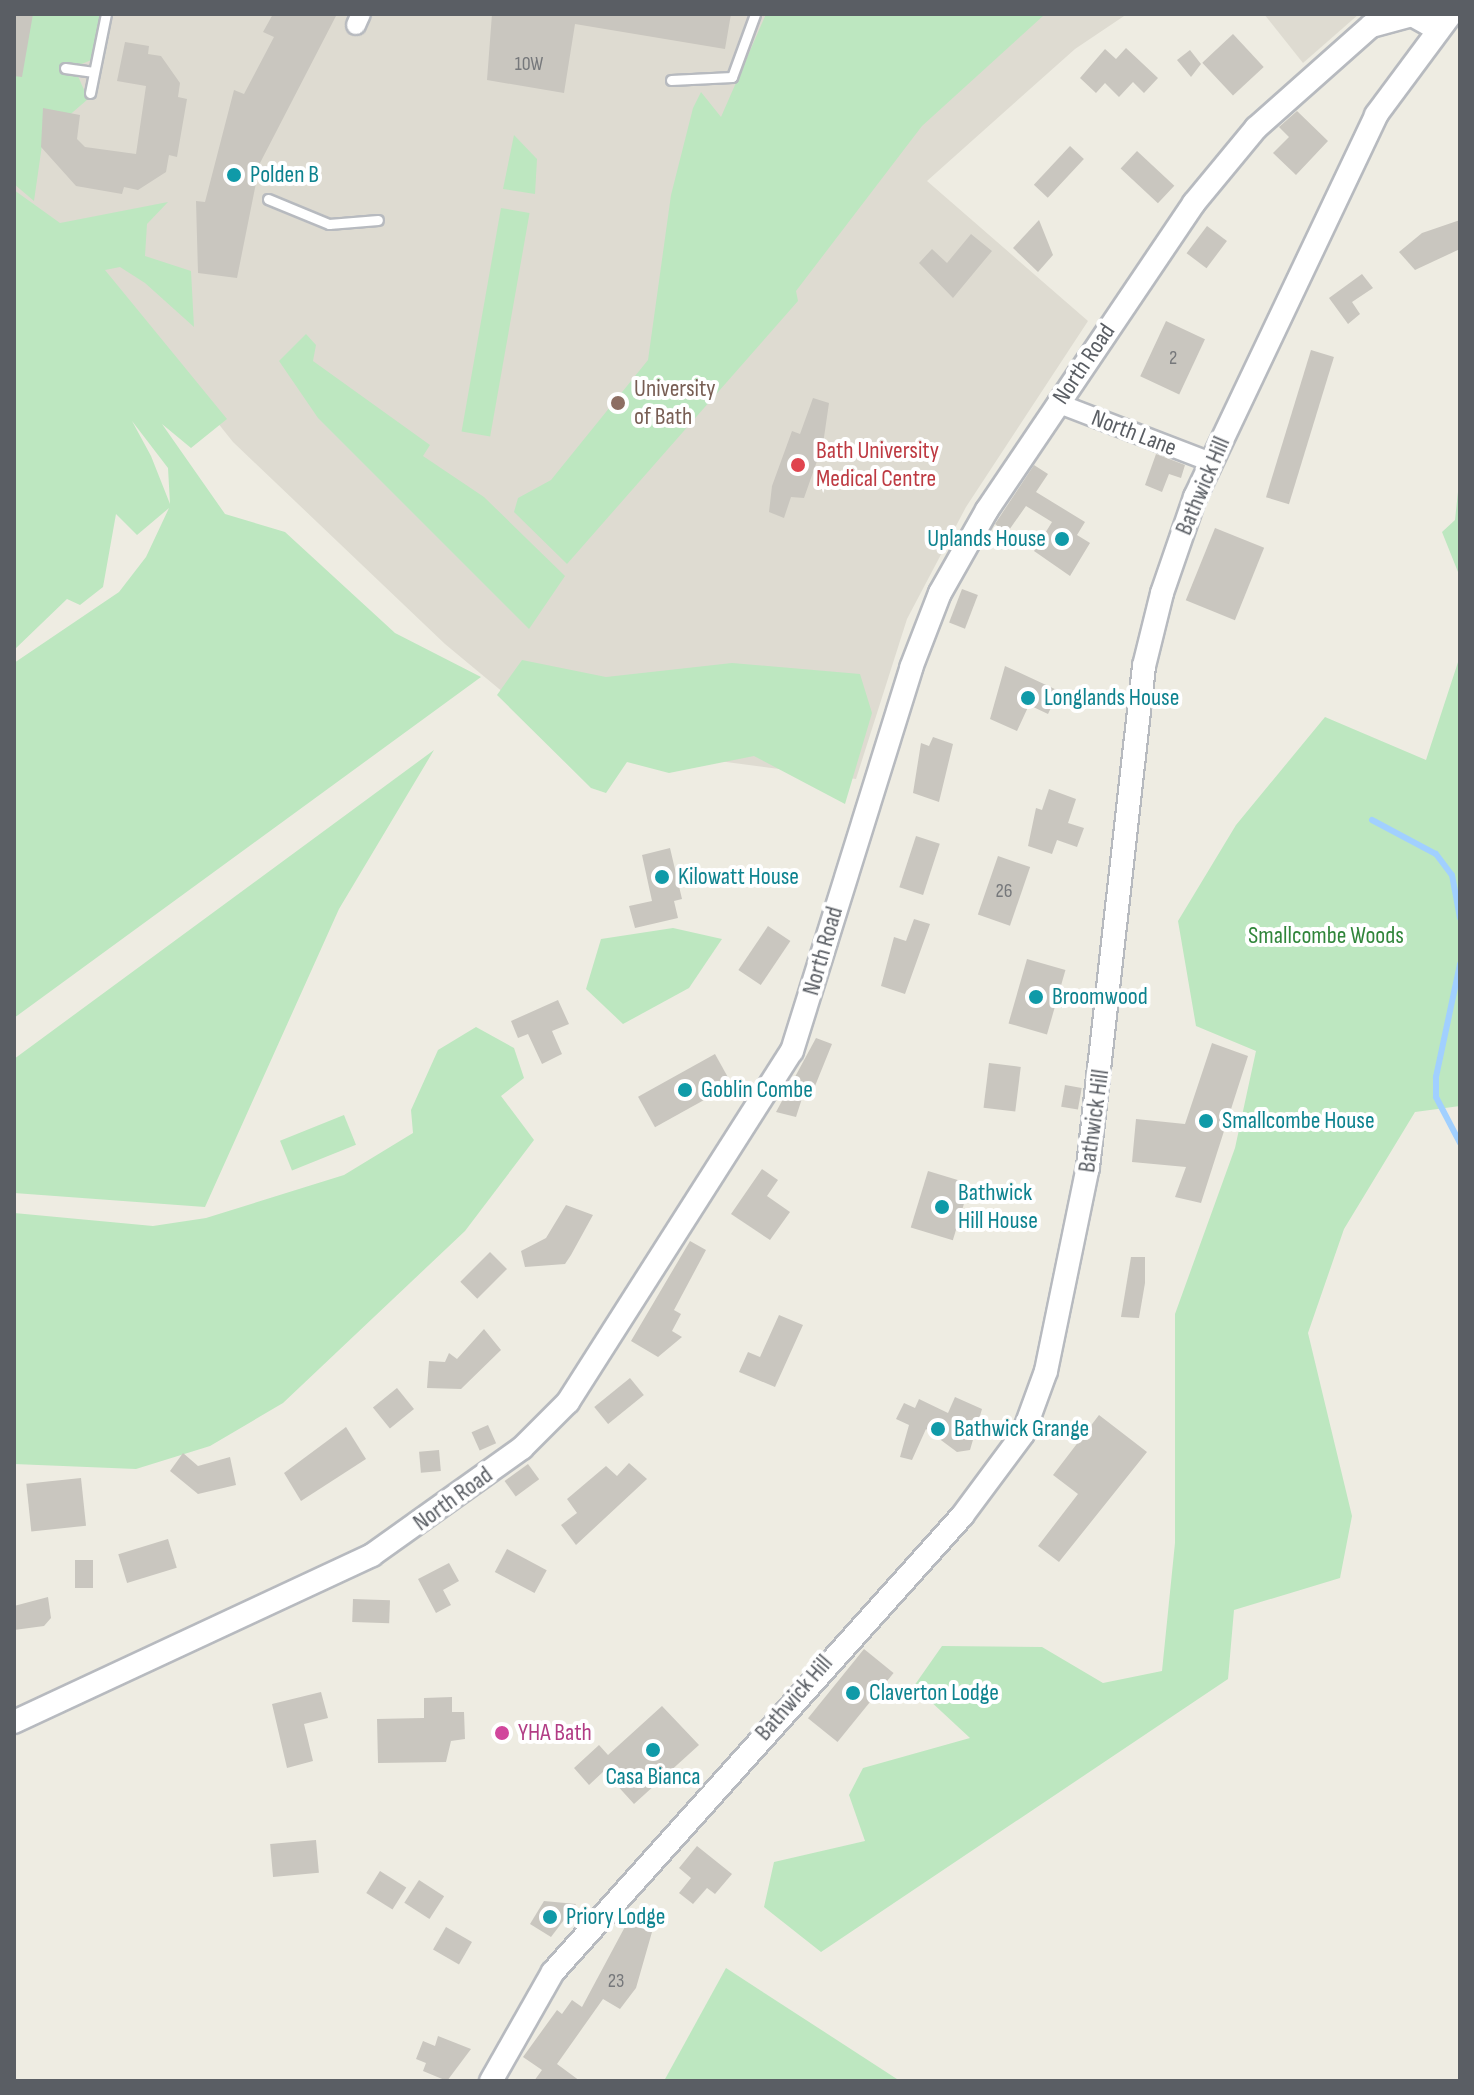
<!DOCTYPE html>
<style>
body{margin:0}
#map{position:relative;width:1474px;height:2095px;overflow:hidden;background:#eeece2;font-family:"Sofia Sans Condensed",sans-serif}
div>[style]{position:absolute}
.education>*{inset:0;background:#dedbd1}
.green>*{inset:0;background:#bde7c0;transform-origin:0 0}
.stream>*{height:6px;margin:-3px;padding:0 3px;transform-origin:3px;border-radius:3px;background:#a1d0ff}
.building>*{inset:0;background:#c9c6bf;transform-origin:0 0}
.roads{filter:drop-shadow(2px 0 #b7babf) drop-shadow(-2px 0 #b7babf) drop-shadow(0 2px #b7babf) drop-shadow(0 -2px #b7babf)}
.service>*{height:9px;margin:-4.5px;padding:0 4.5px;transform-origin:4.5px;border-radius:4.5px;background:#fff}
.minor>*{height:18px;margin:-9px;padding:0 9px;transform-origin:9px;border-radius:9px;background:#fff}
.tertiary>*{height:22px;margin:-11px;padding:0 11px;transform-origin:11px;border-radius:11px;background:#fff}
.dots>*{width:22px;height:22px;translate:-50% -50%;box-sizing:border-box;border:4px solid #fff;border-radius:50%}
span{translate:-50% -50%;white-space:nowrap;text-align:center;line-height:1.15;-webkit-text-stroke:8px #fff;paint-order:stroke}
.number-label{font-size:20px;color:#76787b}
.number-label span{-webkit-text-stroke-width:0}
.culture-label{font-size:24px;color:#0d838f}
.left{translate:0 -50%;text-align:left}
.right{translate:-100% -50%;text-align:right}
.street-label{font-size:24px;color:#5a5e64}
.education-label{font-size:24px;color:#785e54}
.health-label{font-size:24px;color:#be3a42}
.park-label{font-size:24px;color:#30853a}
.hotel-label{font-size:24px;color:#b23c85}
.frame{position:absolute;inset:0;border:16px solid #5a5e64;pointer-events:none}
</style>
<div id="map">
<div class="education">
<div style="clip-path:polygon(14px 14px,1127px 14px,1075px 49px,927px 181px,1088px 321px,966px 507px,907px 619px,856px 779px,650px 752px,522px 708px,445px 644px,233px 442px,134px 318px,14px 208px)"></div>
<div style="clip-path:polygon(1264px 14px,1359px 14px,1303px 63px)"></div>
</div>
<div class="green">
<div style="clip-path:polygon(14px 14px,102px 14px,94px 59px,74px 67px,88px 99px,43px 138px,34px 201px,14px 184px)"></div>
<div style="clip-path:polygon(766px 14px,1043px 16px,922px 126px,796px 291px,798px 301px,567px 564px,514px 512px,518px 498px,551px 480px,648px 360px,671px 195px,693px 108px,701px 92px,721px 117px)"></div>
<div style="clip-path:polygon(514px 135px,537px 159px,535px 194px,503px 189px)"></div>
<div style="clip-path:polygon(evenodd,14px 190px,60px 223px,168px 202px,147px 224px,145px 256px,191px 271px,194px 327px,145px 283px,120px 267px,105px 270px,227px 419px,191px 448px,162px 424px,225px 514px,285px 532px,395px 633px,481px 677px,14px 1018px,14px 663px,119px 592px,146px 557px,169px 508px,137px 535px,116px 514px,103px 587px,80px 605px,67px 599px,14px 650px,14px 190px,132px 421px,168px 468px,170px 504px,151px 456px,132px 421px)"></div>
<div style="left:501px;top:208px;width:29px;height:227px;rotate:10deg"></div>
<div style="clip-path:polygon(306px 334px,316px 345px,313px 361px,430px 445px,423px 456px,484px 497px,565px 576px,529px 629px,318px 418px,279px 361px)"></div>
<div style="clip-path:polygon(1460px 473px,1460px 577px,1442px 532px,1455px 520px)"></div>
<div style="clip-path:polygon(1460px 656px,1460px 1106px,1415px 1112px,1344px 1229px,1308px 1333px,1352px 1516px,1340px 1578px,1234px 1610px,1228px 1679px,821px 1952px,764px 1907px,774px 1862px,865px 1841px,849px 1795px,863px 1768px,970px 1738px,914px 1686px,942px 1646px,1042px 1647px,1103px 1683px,1162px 1671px,1175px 1543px,1175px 1314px,1235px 1148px,1256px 1051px,1196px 1026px,1178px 921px,1236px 825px,1325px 717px,1426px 760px)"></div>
<div style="clip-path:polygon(522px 660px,606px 677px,732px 663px,860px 674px,872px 713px,845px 804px,754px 756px,669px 773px,627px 762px,606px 793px,591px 788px,497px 695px)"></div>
<div style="clip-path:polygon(434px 750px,339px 909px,205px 1207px,14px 1193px,14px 1059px)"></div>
<div style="clip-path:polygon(673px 928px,722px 939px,689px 988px,623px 1024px,586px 989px,601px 939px)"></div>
<div style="clip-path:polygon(476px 1027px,514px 1048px,524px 1078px,501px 1096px,534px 1140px,465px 1231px,283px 1403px,210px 1446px,136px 1469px,14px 1464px,14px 1213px,153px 1226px,206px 1218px,344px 1175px,413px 1133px,411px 1110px,438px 1050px)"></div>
<div style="left:344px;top:1115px;width:32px;height:69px;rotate:68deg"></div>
<div style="clip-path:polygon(726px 1968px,900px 2081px,664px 2081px)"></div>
</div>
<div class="stream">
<div style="left:1372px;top:820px;width:72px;rotate:28deg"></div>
<div style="left:1436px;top:854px;width:26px;rotate:53deg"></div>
<div style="left:1452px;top:875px;width:44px;rotate:79.5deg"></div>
<div style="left:1460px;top:964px;width:116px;rotate:102deg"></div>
<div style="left:1436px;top:1077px;width:20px;rotate:90deg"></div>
<div style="left:1436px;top:1097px;width:52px;rotate:62.4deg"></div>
</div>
<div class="building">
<div style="clip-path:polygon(14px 14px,33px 14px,22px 77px,14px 76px)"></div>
<div style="clip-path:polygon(273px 14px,337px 14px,260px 163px,237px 278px,198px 273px,196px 201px,205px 202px,234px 90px,244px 94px,274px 37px,263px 32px)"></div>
<div style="clip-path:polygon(492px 14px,731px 14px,725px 49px,575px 24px,564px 93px,487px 80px)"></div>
<div style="left:1233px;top:34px;width:45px;height:42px;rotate:47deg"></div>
<div style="clip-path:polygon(125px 42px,149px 46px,148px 54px,161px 56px,180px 83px,178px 97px,187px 99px,177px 157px,169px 155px,166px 172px,138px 190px,124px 187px,122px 194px,76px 186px,41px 147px,43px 108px,80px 115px,77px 139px,85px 147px,136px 154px,146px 86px,117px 81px)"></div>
<div style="clip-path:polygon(1126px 48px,1158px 78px,1144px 93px,1133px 82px,1119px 97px,1105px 83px,1096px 93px,1080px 78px,1105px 49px,1116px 59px)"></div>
<div style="clip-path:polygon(1190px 50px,1201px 64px,1191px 77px,1177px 60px)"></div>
<div style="clip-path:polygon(1297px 111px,1328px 141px,1296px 175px,1273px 153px,1289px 137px,1279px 127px)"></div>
<div style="left:1070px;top:146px;width:19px;height:53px;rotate:43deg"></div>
<div style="left:1137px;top:151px;width:51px;height:24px;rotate:43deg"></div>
<div style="clip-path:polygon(1039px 220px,1053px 255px,1038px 272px,1013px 248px)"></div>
<div style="clip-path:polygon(1460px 220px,1460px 249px,1415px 270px,1399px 252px,1422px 233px)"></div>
<div style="left:1207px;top:226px;width:25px;height:34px;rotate:37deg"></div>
<div style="clip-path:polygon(971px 234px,992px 251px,953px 298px,919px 263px,932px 249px,947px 263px)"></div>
<div style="clip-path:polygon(1362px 274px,1373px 288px,1352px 302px,1360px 314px,1348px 324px,1329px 298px)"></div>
<div style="left:1166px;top:321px;width:43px;height:61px;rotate:25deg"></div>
<div style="left:1311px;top:350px;width:24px;height:154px;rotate:17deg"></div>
<div style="clip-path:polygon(813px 398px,829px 403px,823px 444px,804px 498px,791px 497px,784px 518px,769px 512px,772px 486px,792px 431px,800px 434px)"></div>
<div style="clip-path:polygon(1156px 454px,1185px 465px,1181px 478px,1169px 474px,1162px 492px,1145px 485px)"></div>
<div style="clip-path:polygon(1034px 465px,1048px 474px,1036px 492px,1085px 522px,1077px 535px,1090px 543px,1070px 576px,1034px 551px,1052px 522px,1026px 506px,1007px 533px,995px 524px)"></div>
<div style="left:1215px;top:528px;width:53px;height:78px;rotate:22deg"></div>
<div style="left:962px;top:589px;width:17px;height:36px;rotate:21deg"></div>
<div style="clip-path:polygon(1005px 666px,1059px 691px,1048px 714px,1029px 705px,1017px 731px,990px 719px)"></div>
<div style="clip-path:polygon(933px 737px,953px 744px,939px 802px,913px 793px,921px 743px,929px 746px)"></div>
<div style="clip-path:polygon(1049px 789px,1076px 799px,1068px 823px,1084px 828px,1077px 847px,1057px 840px,1052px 854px,1028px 846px,1036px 808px,1042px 810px)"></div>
<div style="left:916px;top:836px;width:25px;height:54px;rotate:18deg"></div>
<div style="clip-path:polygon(670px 848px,682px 899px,674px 901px,678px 918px,635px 928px,629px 906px,652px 901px,642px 855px)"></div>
<div style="left:998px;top:856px;width:34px;height:62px;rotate:19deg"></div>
<div style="clip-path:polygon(914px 919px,930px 924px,905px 994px,881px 986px,894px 937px,906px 941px)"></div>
<div style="left:768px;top:926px;width:27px;height:53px;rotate:34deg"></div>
<div style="left:1027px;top:959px;width:40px;height:67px;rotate:16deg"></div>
<div style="clip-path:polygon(558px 1000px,569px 1024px,552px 1031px,562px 1054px,542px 1064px,528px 1034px,518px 1038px,511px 1021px)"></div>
<div style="clip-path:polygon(816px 1038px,832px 1044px,815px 1086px,807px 1083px,796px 1117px,776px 1112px)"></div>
<div style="clip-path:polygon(1212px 1043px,1248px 1056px,1201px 1203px,1175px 1197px,1186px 1167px,1132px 1162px,1136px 1119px,1185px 1124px)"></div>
<div style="left:715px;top:1054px;width:35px;height:88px;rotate:61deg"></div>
<div style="left:989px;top:1063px;width:32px;height:45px;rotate:7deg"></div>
<div style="left:1065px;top:1085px;width:17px;height:22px;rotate:10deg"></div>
<div style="clip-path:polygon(762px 1169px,778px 1180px,767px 1196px,790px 1212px,770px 1240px,731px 1214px)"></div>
<div style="left:928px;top:1171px;width:44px;height:59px;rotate:17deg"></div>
<div style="clip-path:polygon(566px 1205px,593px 1215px,571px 1255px,565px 1264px,525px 1267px,521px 1251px,546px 1238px)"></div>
<div style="clip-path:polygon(690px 1241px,706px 1250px,674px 1310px,681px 1314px,672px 1331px,682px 1337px,658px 1357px,631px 1341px)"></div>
<div style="left:490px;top:1252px;width:24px;height:42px;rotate:45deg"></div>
<div style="clip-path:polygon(1131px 1257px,1145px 1257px,1145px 1283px,1139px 1318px,1121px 1317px)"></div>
<div style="clip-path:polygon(779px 1315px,803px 1325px,775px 1387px,739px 1372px,748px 1352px,760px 1357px)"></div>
<div style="clip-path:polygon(484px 1329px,501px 1350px,461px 1389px,427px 1388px,429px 1361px,445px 1362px,449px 1353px,457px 1359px)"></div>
<div style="left:630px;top:1378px;width:22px;height:46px;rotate:51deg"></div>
<div style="left:397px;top:1388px;width:27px;height:31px;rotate:51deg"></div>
<div style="clip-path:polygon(955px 1397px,982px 1409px,970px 1450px,957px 1452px,926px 1429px,912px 1460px,900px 1457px,909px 1425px,896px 1419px,904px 1403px,915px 1408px,919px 1399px,948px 1413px)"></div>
<div style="clip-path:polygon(1099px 1415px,1147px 1452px,1059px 1562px,1038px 1546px,1078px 1494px,1053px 1475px)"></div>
<div style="left:488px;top:1425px;width:20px;height:18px;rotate:66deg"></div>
<div style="clip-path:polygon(346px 1427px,366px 1459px,301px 1501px,284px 1473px)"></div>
<div style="left:439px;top:1450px;width:21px;height:20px;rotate:85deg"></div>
<div style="clip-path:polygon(183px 1453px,198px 1466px,230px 1457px,236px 1485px,198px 1494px,170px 1471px)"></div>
<div style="clip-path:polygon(629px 1463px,647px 1479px,576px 1545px,561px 1525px,577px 1513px,567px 1499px,606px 1466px,617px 1476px)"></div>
<div style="left:528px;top:1464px;width:19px;height:29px;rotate:54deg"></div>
<div style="left:81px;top:1478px;width:48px;height:55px;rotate:84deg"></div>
<div style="left:168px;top:1539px;width:30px;height:52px;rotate:73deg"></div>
<div style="left:507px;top:1549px;width:45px;height:26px;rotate:28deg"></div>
<div style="left:75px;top:1560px;width:18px;height:28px"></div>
<div style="clip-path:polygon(449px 1563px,459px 1581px,443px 1590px,451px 1605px,436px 1613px,418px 1579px)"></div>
<div style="clip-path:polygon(48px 1597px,51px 1618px,44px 1626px,14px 1630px,14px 1606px)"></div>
<div style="left:353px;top:1599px;width:37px;height:23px;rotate:2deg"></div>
<div style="left:864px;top:1649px;width:38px;height:89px;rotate:39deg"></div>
<div style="clip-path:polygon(321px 1692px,328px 1718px,304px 1724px,313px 1761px,287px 1768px,272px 1704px)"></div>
<div style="clip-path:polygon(452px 1697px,452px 1712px,464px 1712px,465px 1739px,451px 1741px,446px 1762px,378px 1763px,377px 1719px,424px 1718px,424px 1698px)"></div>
<div style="clip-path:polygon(662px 1706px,699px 1745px,634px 1804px,604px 1771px,589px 1785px,574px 1768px,599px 1745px,608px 1755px)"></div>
<div style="left:316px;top:1840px;width:33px;height:46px;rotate:85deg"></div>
<div style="clip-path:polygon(697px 1846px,732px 1874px,715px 1894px,707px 1888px,693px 1904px,679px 1893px,691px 1878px,679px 1868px)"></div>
<div style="left:380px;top:1871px;width:31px;height:26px;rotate:32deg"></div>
<div style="left:419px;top:1880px;width:30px;height:27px;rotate:33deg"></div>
<div style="clip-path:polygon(544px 1901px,576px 1904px,551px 1937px,530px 1924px)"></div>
<div style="clip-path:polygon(627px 1923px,652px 1932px,636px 1988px,620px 2009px,603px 1999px,557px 2064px,580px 2081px,534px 2081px,542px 2070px,523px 2057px,557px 2010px,562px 2014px,572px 2000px,582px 2007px)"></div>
<div style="left:446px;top:1927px;width:30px;height:26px;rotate:30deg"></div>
<div style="clip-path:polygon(438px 2036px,471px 2049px,447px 2081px,423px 2071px,426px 2063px,416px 2059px,423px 2041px,435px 2046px)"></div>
</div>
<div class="roads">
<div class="service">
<div style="left:65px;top:68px;width:29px;rotate:8deg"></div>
<div style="left:671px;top:80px;width:61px;rotate:-2.8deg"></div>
<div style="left:732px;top:77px;width:67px;rotate:-69.9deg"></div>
<div style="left:90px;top:93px;width:81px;rotate:-78.6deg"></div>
<div style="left:268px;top:199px;width:66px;rotate:22.3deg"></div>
<div style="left:329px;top:224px;width:49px;rotate:-4.7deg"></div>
</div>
<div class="minor">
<div style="left:356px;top:25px;width:12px;rotate:-66deg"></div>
<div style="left:1057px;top:403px;width:165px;rotate:21deg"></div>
</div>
<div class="tertiary">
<div style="left:14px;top:1722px;width:395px;rotate:-25deg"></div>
<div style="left:372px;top:1555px;width:184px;rotate:-35.5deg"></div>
<div style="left:522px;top:1448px;width:65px;rotate:-45deg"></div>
<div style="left:568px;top:1402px;width:416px;rotate:-57.5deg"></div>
<div style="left:792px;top:1051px;width:401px;rotate:-72.7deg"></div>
<div style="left:911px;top:668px;width:80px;rotate:-68.9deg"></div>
<div style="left:940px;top:593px;width:95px;rotate:-60.5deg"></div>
<div style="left:987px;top:510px;width:370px;rotate:-56deg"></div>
<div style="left:1194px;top:203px;width:97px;rotate:-50.4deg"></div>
<div style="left:1256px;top:128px;width:154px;rotate:-41.6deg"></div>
<div style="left:1371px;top:26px;width:42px;rotate:-15deg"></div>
<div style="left:1412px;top:15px;width:29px;rotate:29deg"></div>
<div style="left:491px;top:2081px;width:125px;rotate:-60.4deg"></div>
<div style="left:553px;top:1972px;width:613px;rotate:-48.11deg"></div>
<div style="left:962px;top:1516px;width:102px;rotate:-53.4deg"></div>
<div style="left:1023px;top:1434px;width:67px;rotate:-69.9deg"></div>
<div style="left:1046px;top:1371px;width:208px;rotate:-78.4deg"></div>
<div style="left:1088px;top:1167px;width:504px;rotate:-83.62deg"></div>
<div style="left:1144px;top:666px;width:75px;rotate:-76.1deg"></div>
<div style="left:1162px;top:593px;width:102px;rotate:-71deg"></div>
<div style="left:1195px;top:497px;width:423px;rotate:-64.6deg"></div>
<div style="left:1376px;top:115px;width:126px;rotate:-53.4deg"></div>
</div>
</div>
<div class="dots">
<div style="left:234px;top:175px;background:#0f9aa8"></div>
<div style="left:618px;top:403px;background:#8d6e63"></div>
<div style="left:798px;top:465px;background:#e0444e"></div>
<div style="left:1062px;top:539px;background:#0f9aa8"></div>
<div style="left:1028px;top:698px;background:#0f9aa8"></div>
<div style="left:662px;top:877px;background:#0f9aa8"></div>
<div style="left:1036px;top:997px;background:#0f9aa8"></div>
<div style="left:685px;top:1090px;background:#0f9aa8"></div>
<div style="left:1206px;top:1121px;background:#0f9aa8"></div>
<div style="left:942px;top:1207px;background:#0f9aa8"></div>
<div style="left:938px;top:1429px;background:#0f9aa8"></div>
<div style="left:853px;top:1693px;background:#0f9aa8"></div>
<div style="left:502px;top:1733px;background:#d1479c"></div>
<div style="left:653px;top:1750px;background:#0f9aa8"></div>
<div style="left:550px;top:1917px;background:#0f9aa8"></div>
</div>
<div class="number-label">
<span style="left:529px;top:64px">10W</span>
<span style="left:1173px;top:358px">2</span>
<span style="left:1004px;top:891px">26</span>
<span style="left:616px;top:1981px">23</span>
</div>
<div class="culture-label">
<span class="left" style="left:250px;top:175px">Polden B</span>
<span class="right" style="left:1046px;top:539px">Uplands House</span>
<span class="left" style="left:1044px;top:698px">Longlands House</span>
<span class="left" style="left:678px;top:877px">Kilowatt House</span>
<span class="left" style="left:1052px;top:997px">Broomwood</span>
<span class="left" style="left:701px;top:1090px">Goblin Combe</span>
<span class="left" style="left:1222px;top:1121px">Smallcombe House</span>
<span class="left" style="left:958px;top:1207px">Bathwick<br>Hill House</span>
<span class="left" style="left:954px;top:1429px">Bathwick Grange</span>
<span class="left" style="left:869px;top:1693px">Claverton Lodge</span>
<span style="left:653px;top:1777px">Casa Bianca</span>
<span class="left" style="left:566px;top:1917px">Priory Lodge</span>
</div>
<div class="street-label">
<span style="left:1084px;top:364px;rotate:-56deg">North Road</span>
<span style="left:1134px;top:433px;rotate:21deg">North Lane</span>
<span style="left:1203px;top:486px;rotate:-67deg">Bathwick Hill</span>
<span style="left:823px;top:951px;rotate:-74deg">North Road</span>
<span style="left:1094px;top:1121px;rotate:-82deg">Bathwick Hill</span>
<span style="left:453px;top:1499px;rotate:-36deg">North Road</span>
<span style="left:794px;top:1698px;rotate:-49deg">Bathwick Hill</span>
</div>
<div class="education-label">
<span class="left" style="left:634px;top:403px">University<br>of Bath</span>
</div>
<div class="health-label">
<span class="left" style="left:816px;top:465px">Bath University<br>Medical Centre</span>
</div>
<div class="park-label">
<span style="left:1326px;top:936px">Smallcombe Woods</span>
</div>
<div class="hotel-label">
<span class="left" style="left:518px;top:1733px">YHA Bath</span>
</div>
<div class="frame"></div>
</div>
